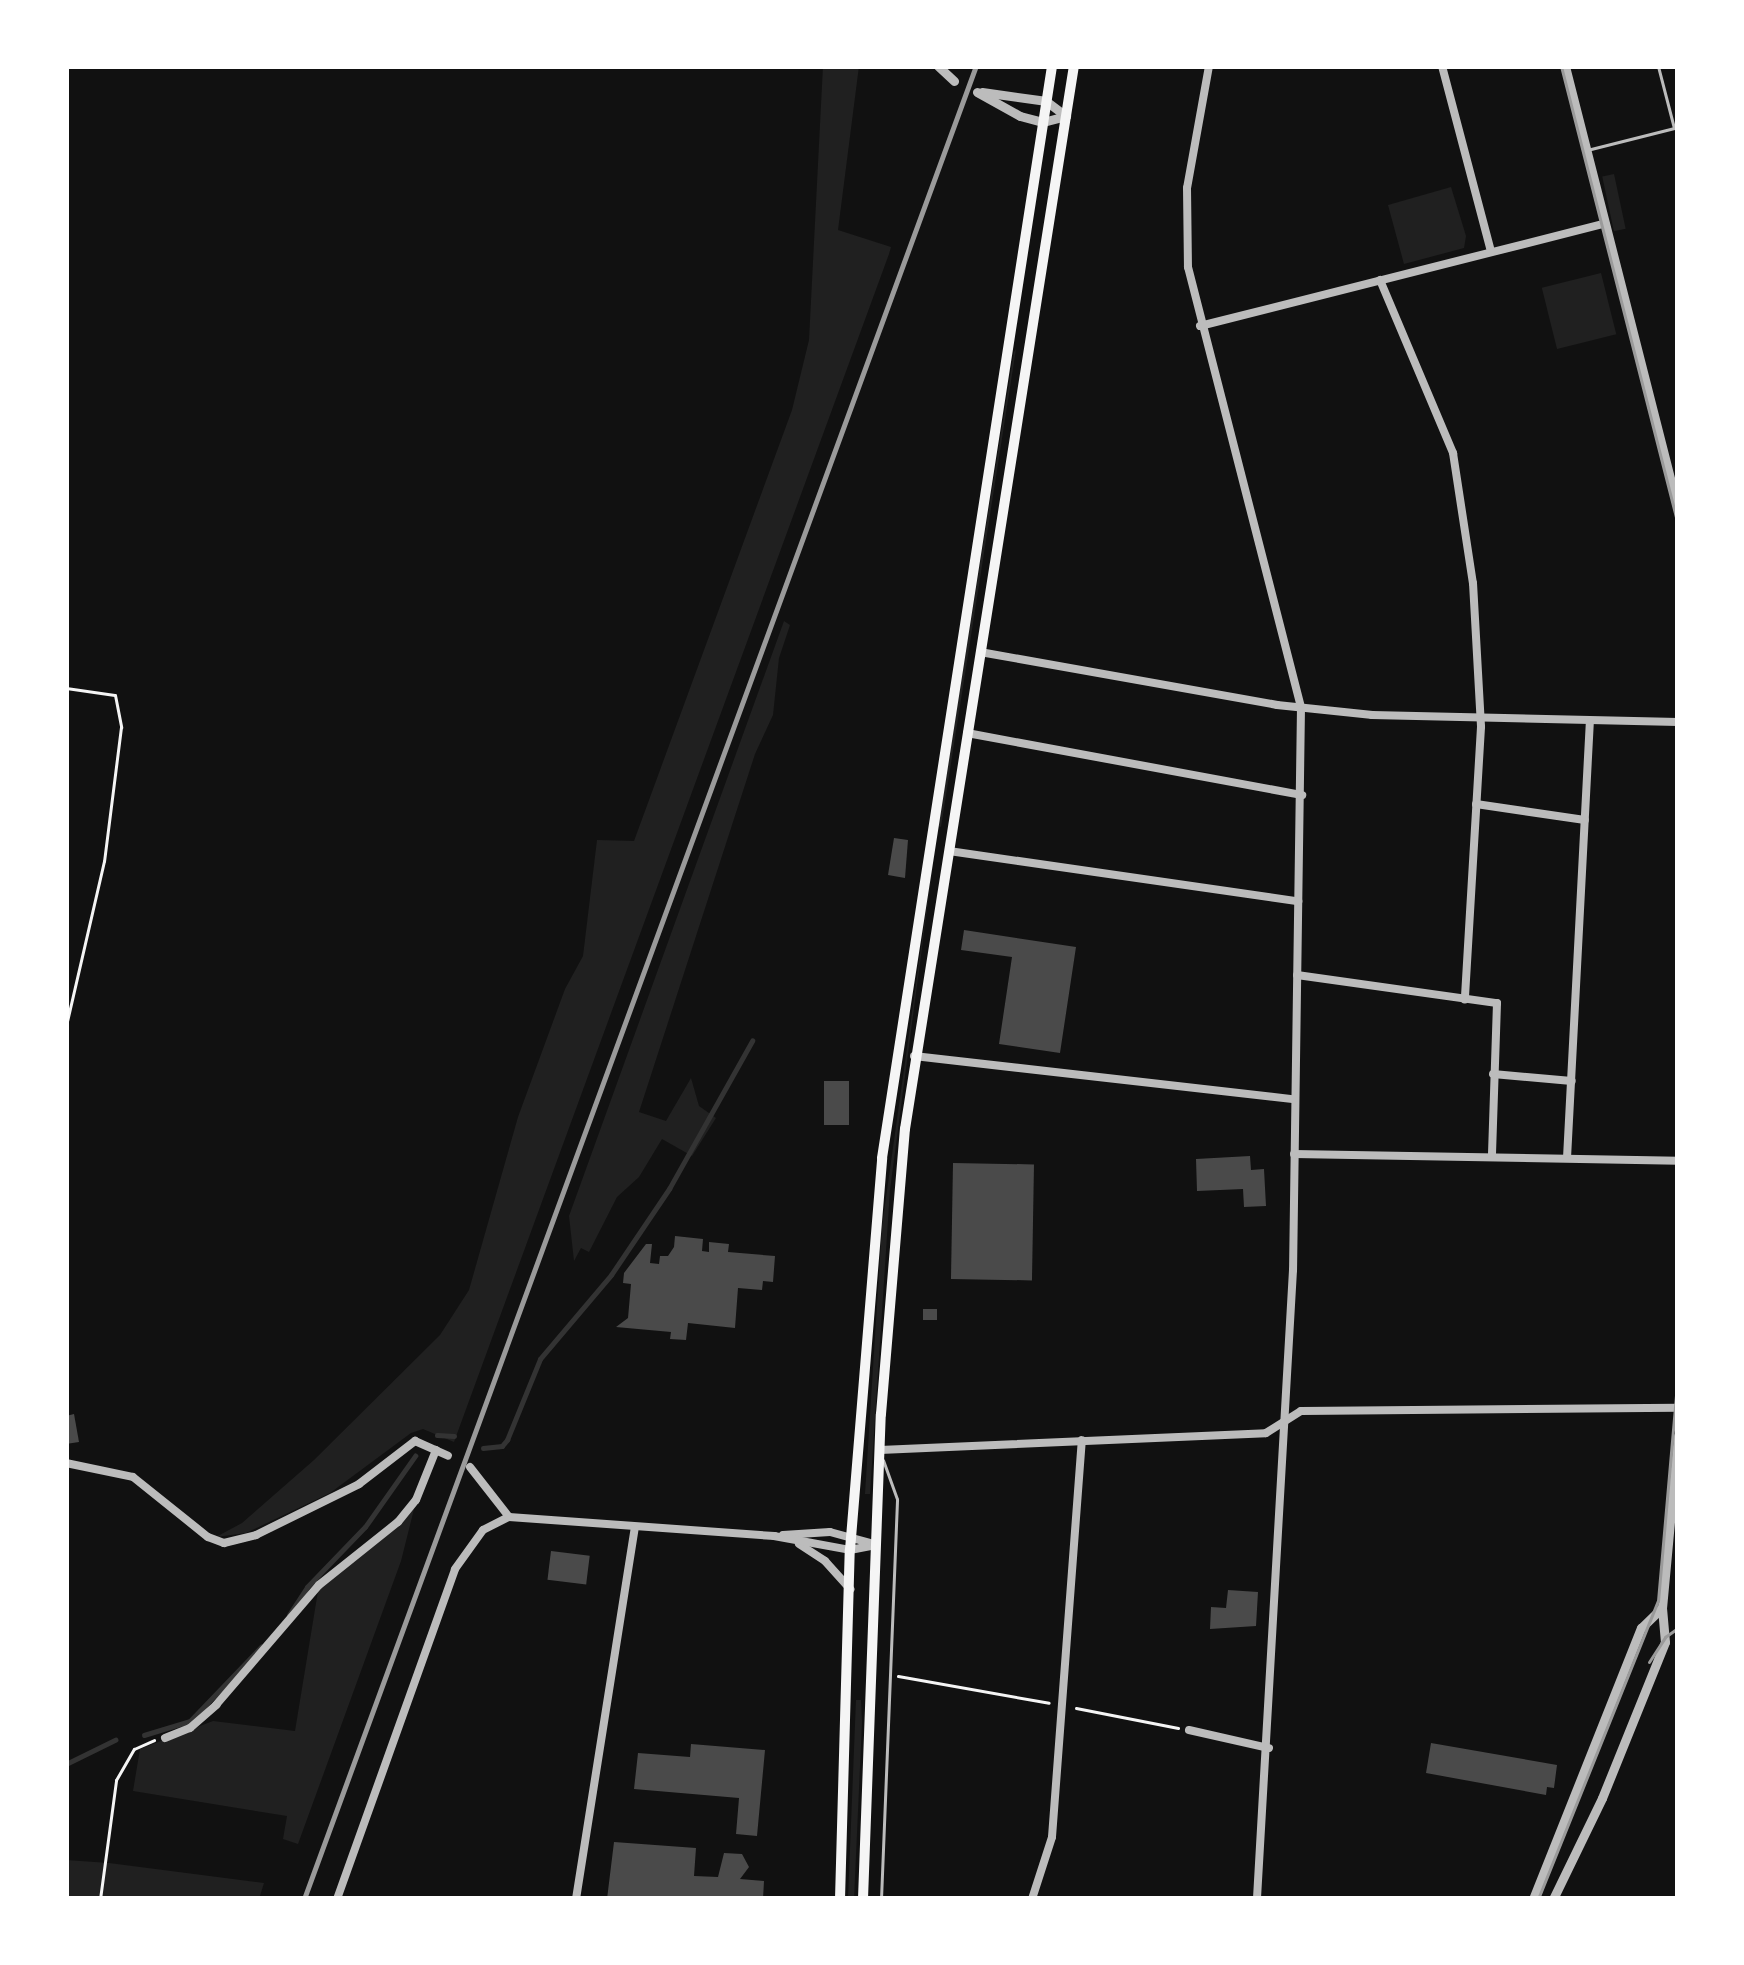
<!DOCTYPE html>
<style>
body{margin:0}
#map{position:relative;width:1744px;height:1965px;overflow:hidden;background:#111;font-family:Poppins,sans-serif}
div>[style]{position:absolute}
.green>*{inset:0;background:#202020;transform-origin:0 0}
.stream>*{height:4.5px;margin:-2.25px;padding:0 2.25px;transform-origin:2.25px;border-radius:2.25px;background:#333}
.building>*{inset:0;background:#4a4a4a;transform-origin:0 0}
.path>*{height:3px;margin:-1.5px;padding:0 1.5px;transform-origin:1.5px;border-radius:1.5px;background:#f5f5f5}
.service>*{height:3px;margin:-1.5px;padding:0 1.5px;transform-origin:1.5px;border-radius:1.5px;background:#bcbcbc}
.minor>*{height:8px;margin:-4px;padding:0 4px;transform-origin:4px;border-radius:4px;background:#bcbcbc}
.tertiary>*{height:9px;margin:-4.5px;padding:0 4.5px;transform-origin:4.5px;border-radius:4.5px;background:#bcbcbc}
.primary>*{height:10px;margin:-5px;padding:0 5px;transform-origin:5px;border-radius:5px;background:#f5f5f5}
.tram>*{height:3px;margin:-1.5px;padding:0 1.5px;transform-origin:1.5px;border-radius:1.5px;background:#9a9a9a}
.rail>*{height:4.5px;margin:-2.25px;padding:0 2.25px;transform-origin:2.25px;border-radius:2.25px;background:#9a9a9a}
span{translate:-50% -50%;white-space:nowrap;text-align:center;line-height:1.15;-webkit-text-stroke:10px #fff;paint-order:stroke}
.frame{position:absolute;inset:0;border:69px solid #fff;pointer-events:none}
</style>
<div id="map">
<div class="green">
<div style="clip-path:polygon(823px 66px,859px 66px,838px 230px,891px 247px,889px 254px,454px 1442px,423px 1429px,411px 1433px,330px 1493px,246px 1533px,216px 1537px,242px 1523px,314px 1460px,440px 1335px,469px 1290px,518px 1117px,565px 989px,583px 956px,597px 840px,634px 841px,792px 410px,809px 340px)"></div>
<div style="left:1614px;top:174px;width:56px;height:12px;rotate:78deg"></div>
<div style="clip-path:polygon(1451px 187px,1466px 236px,1464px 248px,1404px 264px,1388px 205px)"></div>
<div style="left:1601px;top:273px;width:63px;height:61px;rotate:76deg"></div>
<div style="clip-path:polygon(1016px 349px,941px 827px,938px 826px,1014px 352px)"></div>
<div style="clip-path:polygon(784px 621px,790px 625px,779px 658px,773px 715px,755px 754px,639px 1112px,666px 1121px,691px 1078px,699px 1106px,716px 1118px,692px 1156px,662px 1139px,639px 1177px,617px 1197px,589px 1252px,581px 1248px,574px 1261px,569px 1216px)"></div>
<div style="clip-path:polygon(937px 834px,890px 1190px,870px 1494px,865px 1494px,882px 1226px)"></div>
<div style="clip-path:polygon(416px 1501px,401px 1561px,298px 1844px,283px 1839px,287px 1816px,133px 1791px,140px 1749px,213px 1721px,295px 1731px,319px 1585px)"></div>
<div style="clip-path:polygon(856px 1700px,861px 1700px,862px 1722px,854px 1899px,848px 1899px)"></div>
<div style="clip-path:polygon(66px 1860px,109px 1863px,264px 1883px,259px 1899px,66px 1899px)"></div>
</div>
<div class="stream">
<div style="left:437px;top:1435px;width:17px;rotate:3deg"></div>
<div style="left:483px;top:1448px;width:19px;rotate:-6deg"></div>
<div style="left:502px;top:1446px;width:8px;rotate:-50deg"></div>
<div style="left:507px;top:1440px;width:87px;rotate:-67.8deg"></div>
<div style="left:540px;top:1359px;width:110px;rotate:-49.8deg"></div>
<div style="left:611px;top:1275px;width:104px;rotate:-56deg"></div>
<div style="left:669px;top:1189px;width:170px;rotate:-60.7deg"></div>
<div style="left:289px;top:1615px;width:33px;rotate:-57deg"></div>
<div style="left:307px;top:1587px;width:83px;rotate:-46deg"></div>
<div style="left:365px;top:1527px;width:87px;rotate:-54.8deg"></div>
<div style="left:144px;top:1735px;width:48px;rotate:-16.9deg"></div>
<div style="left:190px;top:1721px;width:103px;rotate:-46.2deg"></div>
<div style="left:66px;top:1764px;width:55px;rotate:-26.1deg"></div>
</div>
<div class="building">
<div style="clip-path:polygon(894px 838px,908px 840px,905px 878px,888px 875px)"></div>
<div style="clip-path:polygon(964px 930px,1076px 947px,1060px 1053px,999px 1044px,1012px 957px,961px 950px)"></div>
<div style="left:824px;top:1081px;width:25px;height:44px"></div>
<div style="clip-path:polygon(1250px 1156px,1251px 1170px,1264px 1169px,1266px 1206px,1244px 1207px,1243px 1189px,1197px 1191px,1196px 1159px)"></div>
<div style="left:953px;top:1163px;width:81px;height:116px;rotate:1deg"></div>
<div style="clip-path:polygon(675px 1236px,703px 1239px,702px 1251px,709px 1252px,709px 1242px,729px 1244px,728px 1252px,775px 1256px,773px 1282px,763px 1281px,762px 1290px,738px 1288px,735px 1328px,688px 1323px,686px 1340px,670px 1339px,671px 1332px,616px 1327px,628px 1318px,631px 1284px,623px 1283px,624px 1273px,646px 1244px,652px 1244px,650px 1263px,659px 1264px,660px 1256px,668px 1256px,674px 1247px)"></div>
<div style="left:923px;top:1309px;width:14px;height:11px"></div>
<div style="clip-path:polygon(74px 1414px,79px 1442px,66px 1444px,66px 1416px)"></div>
<div style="left:551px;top:1551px;width:39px;height:29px;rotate:7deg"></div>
<div style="clip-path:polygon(1228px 1590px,1258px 1592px,1256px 1626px,1210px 1629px,1211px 1607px,1226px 1608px)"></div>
<div style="clip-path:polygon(1431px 1743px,1557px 1765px,1554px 1788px,1547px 1787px,1546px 1795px,1426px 1773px)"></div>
<div style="clip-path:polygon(691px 1744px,765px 1750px,757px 1836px,736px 1834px,739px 1798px,634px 1789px,638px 1753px,690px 1757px)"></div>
<div style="clip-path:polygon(614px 1842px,696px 1848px,694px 1876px,718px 1877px,724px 1853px,742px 1854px,749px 1867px,740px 1879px,764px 1881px,763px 1899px,607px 1899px)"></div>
</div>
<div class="path">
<div style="left:66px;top:688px;width:49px;rotate:8.1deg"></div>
<div style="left:115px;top:695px;width:33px;rotate:79deg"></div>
<div style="left:121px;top:727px;width:135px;rotate:97.2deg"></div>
<div style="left:104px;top:861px;width:168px;rotate:103deg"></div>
<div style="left:898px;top:1676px;width:153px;rotate:10.1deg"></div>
<div style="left:1076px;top:1708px;width:104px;rotate:11.1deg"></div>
<div style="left:100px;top:1899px;width:120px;rotate:-82.3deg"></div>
<div style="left:116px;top:1780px;width:36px;rotate:-60deg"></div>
<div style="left:134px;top:1749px;width:22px;rotate:-24deg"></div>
</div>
<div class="service">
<div style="left:1587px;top:150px;width:90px;rotate:-14.2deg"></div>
<div style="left:1674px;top:128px;width:64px;rotate:-104.5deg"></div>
<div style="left:881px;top:1899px;width:400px;rotate:-87.7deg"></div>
<div style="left:897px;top:1499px;width:41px;rotate:-109.7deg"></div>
</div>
<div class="minor">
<div style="left:1209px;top:66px;width:124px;rotate:100.2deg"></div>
<div style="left:1187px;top:188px;width:79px;rotate:89.3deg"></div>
<div style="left:1188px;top:267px;width:454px;rotate:75.6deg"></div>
<div style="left:1301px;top:707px;width:563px;rotate:90.81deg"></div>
<div style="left:1293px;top:1270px;width:630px;rotate:93.28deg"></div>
<div style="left:1442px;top:66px;width:192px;rotate:75.2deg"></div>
<div style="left:1380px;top:280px;width:188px;rotate:67.1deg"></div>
<div style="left:1453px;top:453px;width:132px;rotate:81.3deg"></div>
<div style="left:1473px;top:583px;width:144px;rotate:86.8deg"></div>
<div style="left:1481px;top:727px;width:273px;rotate:93.4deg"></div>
<div style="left:1200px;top:326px;width:416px;rotate:-14.2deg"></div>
<div style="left:980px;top:652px;width:302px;rotate:10.1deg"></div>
<div style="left:1277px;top:705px;width:96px;rotate:6deg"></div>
<div style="left:1372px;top:715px;width:306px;rotate:1.3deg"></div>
<div style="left:967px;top:733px;width:341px;rotate:10.5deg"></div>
<div style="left:1476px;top:804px;width:110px;rotate:8.4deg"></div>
<div style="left:949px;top:851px;width:353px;rotate:8.2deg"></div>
<div style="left:1297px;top:975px;width:202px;rotate:8deg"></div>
<div style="left:1497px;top:1003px;width:154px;rotate:91.9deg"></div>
<div style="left:914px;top:1056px;width:381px;rotate:6.5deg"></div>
<div style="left:1493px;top:1074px;width:79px;rotate:5.1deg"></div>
<div style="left:1294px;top:1154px;width:384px;rotate:1deg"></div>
<div style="left:1567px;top:1158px;width:436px;rotate:-87deg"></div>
<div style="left:880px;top:1450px;width:386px;rotate:-2.5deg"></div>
<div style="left:1266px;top:1433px;width:41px;rotate:-32.2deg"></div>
<div style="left:1301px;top:1411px;width:377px;rotate:-0.5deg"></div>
<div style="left:66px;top:1463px;width:68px;rotate:11.8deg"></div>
<div style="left:133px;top:1477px;width:96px;rotate:38.7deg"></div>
<div style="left:208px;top:1537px;width:17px;rotate:21deg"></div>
<div style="left:224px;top:1543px;width:33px;rotate:-14deg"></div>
<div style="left:256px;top:1535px;width:115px;rotate:-26.3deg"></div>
<div style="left:359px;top:1484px;width:71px;rotate:-37.5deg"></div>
<div style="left:415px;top:1441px;width:36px;rotate:24deg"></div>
<div style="left:470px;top:1467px;width:63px;rotate:52deg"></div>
<div style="left:783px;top:1535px;width:47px;rotate:-3.7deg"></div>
<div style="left:830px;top:1532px;width:46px;rotate:15.3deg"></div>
<div style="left:799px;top:1544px;width:31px;rotate:33deg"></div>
<div style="left:825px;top:1561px;width:38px;rotate:48deg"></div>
<div style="left:1189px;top:1730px;width:82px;rotate:12.7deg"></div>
<div style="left:165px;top:1738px;width:27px;rotate:-22deg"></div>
<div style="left:190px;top:1728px;width:35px;rotate:-41deg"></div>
<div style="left:216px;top:1705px;width:158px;rotate:-49.4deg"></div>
<div style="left:319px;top:1585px;width:101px;rotate:-38.6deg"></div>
<div style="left:398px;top:1522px;width:28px;rotate:-51deg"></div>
<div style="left:416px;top:1500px;width:54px;rotate:-68.2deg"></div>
<div style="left:337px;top:1899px;width:350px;rotate:-70.3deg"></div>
<div style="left:455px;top:1569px;width:48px;rotate:-54.3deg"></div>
<div style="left:483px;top:1530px;width:29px;rotate:-27deg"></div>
<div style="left:509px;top:1517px;width:266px;rotate:4.1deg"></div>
<div style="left:774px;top:1536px;width:77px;rotate:10.4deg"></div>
<div style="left:850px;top:1550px;width:25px;rotate:-11deg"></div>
<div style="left:576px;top:1899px;width:376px;rotate:-81deg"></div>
<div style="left:1032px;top:1899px;width:65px;rotate:-72.1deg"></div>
<div style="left:1052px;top:1837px;width:398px;rotate:-85.7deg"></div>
</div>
<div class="tertiary">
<div style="left:938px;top:66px;width:22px;rotate:43deg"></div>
<div style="left:1565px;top:66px;width:458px;rotate:75.7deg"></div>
<div style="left:977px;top:92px;width:49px;rotate:29.2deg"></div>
<div style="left:1020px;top:116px;width:24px;rotate:15deg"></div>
<div style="left:1043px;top:122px;width:24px;rotate:-15deg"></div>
<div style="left:982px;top:92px;width:65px;rotate:8deg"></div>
<div style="left:1046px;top:101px;width:25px;rotate:37deg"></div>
<div style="left:1533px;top:1899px;width:292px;rotate:-68.3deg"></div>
<div style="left:1641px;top:1628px;width:29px;rotate:-44deg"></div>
<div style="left:1553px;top:1899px;width:112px;rotate:-64.1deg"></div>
<div style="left:1602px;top:1798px;width:168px;rotate:-68deg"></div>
<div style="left:1665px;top:1642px;width:34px;rotate:-95deg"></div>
<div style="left:1662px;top:1608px;width:173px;rotate:-84.7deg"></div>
</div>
<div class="primary">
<div style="left:840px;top:1899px;width:349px;rotate:-88.4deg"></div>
<div style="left:850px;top:1550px;width:393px;rotate:-85.3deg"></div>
<div style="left:882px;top:1158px;width:1105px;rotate:-81.15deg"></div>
<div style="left:863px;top:1899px;width:485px;rotate:-87.9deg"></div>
<div style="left:881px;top:1414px;width:286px;rotate:-85.2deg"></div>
<div style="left:905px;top:1129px;width:1076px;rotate:-80.97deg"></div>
</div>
<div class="tram">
<div style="left:1561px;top:66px;width:474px;rotate:75.7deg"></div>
<div style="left:1649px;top:1662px;width:30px;rotate:-57deg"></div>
<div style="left:1665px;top:1637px;width:16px;rotate:-35deg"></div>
<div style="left:1538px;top:1899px;width:321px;rotate:-68.1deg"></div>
<div style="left:1658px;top:1601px;width:230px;rotate:-85deg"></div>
</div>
<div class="rail">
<div style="left:304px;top:1899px;width:1952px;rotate:-69.87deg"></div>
</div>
<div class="frame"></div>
</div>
